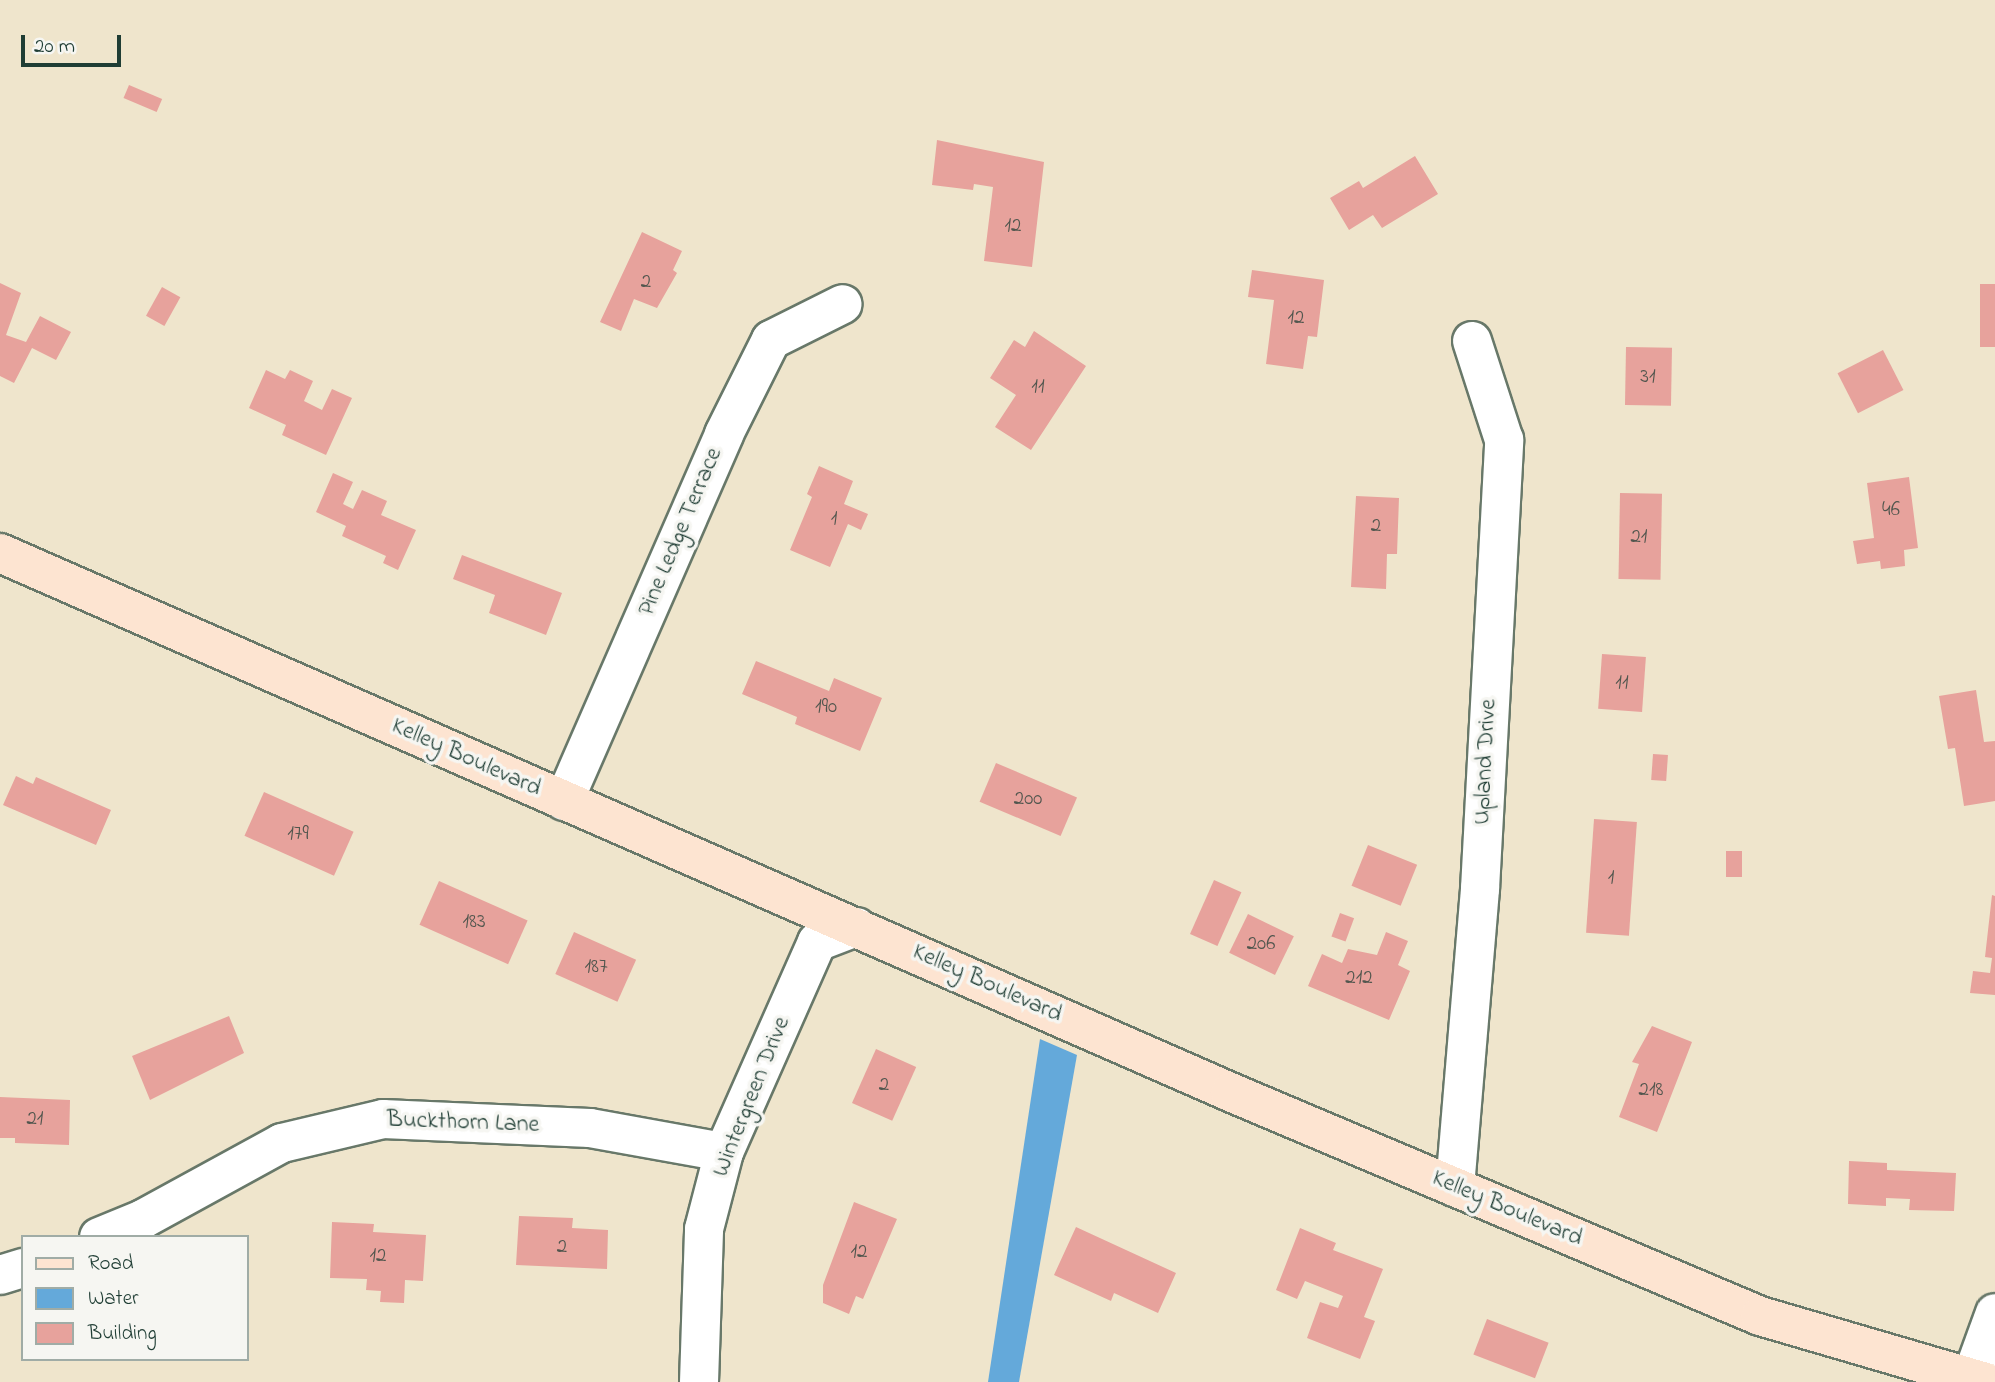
<!DOCTYPE html>
<style>
body{margin:0}
#map{position:relative;width:1995px;height:1382px;overflow:hidden;background:#efe5cc;font-family:"Indie Flower",sans-serif}
div>[style]{position:absolute}
.water>*{inset:0;background:#64a9da}
.building>*{inset:0;background:#e7a29c;transform-origin:0 0}
.roads{filter:drop-shadow(2px 0 #687869) drop-shadow(-2px 0 #687869) drop-shadow(0 2px #687869) drop-shadow(0 -2px #687869)}
.street>*{height:38px;margin:-19px;padding:0 19px;transform-origin:19px;border-radius:19px;background:#fff}
.secondary>*{height:38px;margin:-19px;padding:0 19px;transform-origin:19px;border-radius:19px;background:#fde4d1}
span{translate:-50% -50%;white-space:nowrap;text-align:center;line-height:1.15;-webkit-text-stroke:7px #f6f6f2;paint-order:stroke}
.number-label{font-size:21px;color:#51564e}
.number-label span{-webkit-text-stroke-width:0}
.street-label{font-size:24px;color:#1f3d34}
.legend{position:absolute;left:21px;top:1235px;width:228px;height:126px;box-sizing:border-box;background:#f6f6f2;border:2px solid #a0aca6;margin:0;padding:9px 12px;list-style:none;font-size:21px;color:#1f3d34}
.legend li{display:flex;align-items:center;gap:14px;height:35px}
.legend b{width:35px;border:2px solid #a0aca6}
.scale{position:absolute;left:21px;top:35px;width:100px;height:32px;box-sizing:border-box;border:4px solid #1f3d34;border-top:0;padding-left:9px;font-size:21px;line-height:24px;white-space:nowrap;color:#1f3d34;-webkit-text-stroke:5px #f6f6f2;paint-order:stroke}
</style>
<div id="map">
<div class="water">
<div style="clip-path:polygon(1040px 1039px,1077px 1055px,1019px 1382px,988px 1382px)"></div>
</div>
<div class="building">
<div style="left:129px;top:85px;width:36px;height:14px;rotate:23deg"></div>
<div style="clip-path:polygon(937px 140px,1044px 162px,1032px 267px,984px 261px,993px 187px,974px 184px,973px 190px,932px 185px)"></div>
<div style="clip-path:polygon(1415px 156px,1438px 194px,1382px 228px,1373px 215px,1349px 230px,1330px 198px,1359px 181px,1363px 188px)"></div>
<div style="clip-path:polygon(642px 232px,682px 251px,673px 270px,677px 273px,657px 308px,634px 299px,621px 331px,600px 322px)"></div>
<div style="clip-path:polygon(1252px 270px,1324px 280px,1317px 337px,1308px 336px,1303px 369px,1266px 364px,1274px 300px,1248px 297px)"></div>
<div style="clip-path:polygon(0 283px,21px 293px,6px 335px,26px 342px,40px 316px,71px 332px,56px 360px,32px 348px,14px 383px,0 376px)"></div>
<div style="left:1980px;top:284px;width:15px;height:63px"></div>
<div style="left:162px;top:287px;width:21px;height:33px;rotate:29deg"></div>
<div style="clip-path:polygon(1034px 331px,1086px 366px,1031px 450px,995px 427px,1016px 395px,990px 378px,1014px 340px,1025px 347px)"></div>
<div style="left:1626px;top:347px;width:46px;height:58px;rotate:1deg"></div>
<div style="left:1883px;top:350px;width:45px;height:51px;rotate:63deg"></div>
<div style="clip-path:polygon(266px 370px,285px 379px,290px 370px,313px 381px,304px 401px,322px 410px,332px 389px,352px 398px,326px 455px,282px 435px,286px 425px,249px 408px)"></div>
<div style="clip-path:polygon(819px 466px,853px 481px,844px 504px,868px 514px,861px 530px,848px 524px,830px 567px,790px 550px,812px 497px,807px 494px)"></div>
<div style="clip-path:polygon(333px 473px,353px 482px,343px 504px,353px 509px,362px 490px,387px 501px,381px 515px,416px 530px,398px 570px,383px 563px,386px 556px,342px 536px,346px 526px,316px 512px)"></div>
<div style="clip-path:polygon(1909px 477px,1918px 548px,1904px 550px,1905px 566px,1881px 569px,1880px 561px,1857px 564px,1853px 541px,1874px 538px,1867px 483px)"></div>
<div style="left:1620px;top:493px;width:42px;height:86px;rotate:1deg"></div>
<div style="clip-path:polygon(1356px 496px,1399px 498px,1397px 554px,1387px 554px,1386px 589px,1351px 587px)"></div>
<div style="clip-path:polygon(462px 555px,562px 593px,546px 635px,489px 613px,495px 595px,453px 579px)"></div>
<div style="left:1602px;top:654px;width:44px;height:55px;rotate:4deg"></div>
<div style="clip-path:polygon(756px 661px,829px 691px,834px 678px,882px 698px,860px 751px,795px 724px,797px 717px,742px 694px)"></div>
<div style="clip-path:polygon(1976px 690px,1984px 742px,1995px 741px,1995px 801px,1964px 806px,1955px 748px,1948px 749px,1939px 696px)"></div>
<div style="left:1653px;top:754px;width:15px;height:26px;rotate:4deg"></div>
<div style="left:996px;top:763px;width:88px;height:42px;rotate:23deg"></div>
<div style="clip-path:polygon(16px 776px,33px 784px,36px 777px,111px 810px,96px 845px,3px 805px)"></div>
<div style="left:264px;top:792px;width:98px;height:48px;rotate:24deg"></div>
<div style="left:1594px;top:819px;width:43px;height:114px;rotate:4deg"></div>
<div style="left:1368px;top:845px;width:53px;height:44px;rotate:22deg"></div>
<div style="left:1726px;top:851px;width:16px;height:26px"></div>
<div style="left:1214px;top:880px;width:30px;height:59px;rotate:24deg"></div>
<div style="left:439px;top:881px;width:97px;height:48px;rotate:24deg"></div>
<div style="clip-path:polygon(1992px 895px,1995px 896px,1995px 995px,1970px 993px,1973px 971px,1990px 973px,1992px 958px,1985px 957px)"></div>
<div style="left:1340px;top:913px;width:15px;height:25px;rotate:20deg"></div>
<div style="left:1248px;top:914px;width:51px;height:43px;rotate:26deg"></div>
<div style="left:574px;top:932px;width:68px;height:46px;rotate:24deg"></div>
<div style="clip-path:polygon(1386px 932px,1408px 941px,1398px 965px,1410px 971px,1389px 1020px,1308px 986px,1322px 954px,1342px 963px,1348px 949px,1377px 955px)"></div>
<div style="clip-path:polygon(229px 1016px,244px 1053px,150px 1100px,132px 1056px)"></div>
<div style="clip-path:polygon(1652px 1026px,1692px 1042px,1657px 1132px,1619px 1117px,1639px 1064px,1632px 1062px)"></div>
<div style="left:876px;top:1049px;width:44px;height:59px;rotate:24deg"></div>
<div style="clip-path:polygon(0 1097px,70px 1100px,69px 1145px,15px 1143px,15px 1138px,0 1138px)"></div>
<div style="clip-path:polygon(1849px 1161px,1887px 1163px,1887px 1170px,1956px 1173px,1954px 1211px,1909px 1210px,1910px 1199px,1886px 1198px,1886px 1206px,1848px 1204px)"></div>
<div style="clip-path:polygon(854px 1202px,897px 1219px,863px 1299px,856px 1296px,849px 1314px,823px 1303px,823px 1285px)"></div>
<div style="clip-path:polygon(519px 1216px,573px 1218px,572px 1228px,608px 1230px,607px 1269px,516px 1265px)"></div>
<div style="clip-path:polygon(332px 1222px,374px 1224px,373px 1232px,426px 1235px,423px 1281px,405px 1280px,404px 1303px,380px 1302px,381px 1291px,366px 1290px,367px 1279px,330px 1278px)"></div>
<div style="clip-path:polygon(1076px 1227px,1176px 1273px,1158px 1313px,1114px 1293px,1111px 1301px,1054px 1275px)"></div>
<div style="clip-path:polygon(1300px 1228px,1336px 1243px,1333px 1250px,1383px 1269px,1364px 1317px,1375px 1321px,1360px 1359px,1307px 1338px,1320px 1302px,1338px 1308px,1343px 1296px,1305px 1281px,1297px 1299px,1276px 1290px)"></div>
<div style="left:1487px;top:1319px;width:66px;height:38px;rotate:21deg"></div>
</div>
<div class="roads">
<div class="street">
<div style="left:564px;top:801px;width:400px;rotate:-66.4deg"></div>
<div style="left:724px;top:434px;width:105px;rotate:-63.4deg"></div>
<div style="left:771px;top:340px;width:80px;rotate:-26.6deg"></div>
<div style="left:1455px;top:1187px;width:299px;rotate:-85.2deg"></div>
<div style="left:1480px;top:889px;width:450px;rotate:-86.9deg"></div>
<div style="left:1504px;top:440px;width:104px;rotate:-107.9deg"></div>
<div style="left:99px;top:1237px;width:48px;rotate:-22.2deg"></div>
<div style="left:143px;top:1219px;width:158px;rotate:-28.7deg"></div>
<div style="left:282px;top:1143px;width:104px;rotate:-13.4deg"></div>
<div style="left:383px;top:1119px;width:207px;rotate:2.5deg"></div>
<div style="left:590px;top:1128px;width:136px;rotate:10.2deg"></div>
<div style="left:0;top:1275px;width:24px;rotate:-17deg"></div>
<div style="left:1971px;top:1379px;width:70px;rotate:-70deg"></div>
<div style="left:699px;top:1382px;width:153px;rotate:-88.1deg"></div>
<div style="left:704px;top:1229px;width:80px;rotate:-75.4deg"></div>
<div style="left:724px;top:1152px;width:230px;rotate:-66.1deg"></div>
<div style="left:817px;top:942px;width:42px;rotate:-21deg"></div>
</div>
<div class="secondary">
<div style="left:0;top:553px;width:1343px;rotate:23.66deg"></div>
<div style="left:1230px;top:1092px;width:575px;rotate:22.91deg"></div>
<div style="left:1760px;top:1316px;width:234px;rotate:16.3deg"></div>
</div>
</div>
<div class="number-label">
<span style="left:1013px;top:226px">12</span>
<span style="left:646px;top:282px">2</span>
<span style="left:1296px;top:318px">12</span>
<span style="left:1648px;top:377px">31</span>
<span style="left:1038px;top:387px">11</span>
<span style="left:1891px;top:510px">46</span>
<span style="left:834px;top:519px">1</span>
<span style="left:1376px;top:526px">2</span>
<span style="left:1639px;top:537px">21</span>
<span style="left:1622px;top:683px">11</span>
<span style="left:826px;top:707px">190</span>
<span style="left:1028px;top:799px">200</span>
<span style="left:298px;top:834px">179</span>
<span style="left:1611px;top:878px">1</span>
<span style="left:474px;top:922px">183</span>
<span style="left:1261px;top:944px">206</span>
<span style="left:596px;top:967px">187</span>
<span style="left:1359px;top:978px">212</span>
<span style="left:884px;top:1085px">2</span>
<span style="left:1651px;top:1090px">218</span>
<span style="left:35px;top:1119px">21</span>
<span style="left:562px;top:1247px">2</span>
<span style="left:859px;top:1252px">12</span>
<span style="left:378px;top:1256px">12</span>
</div>
<div class="street-label">
<span style="left:681px;top:532px;rotate:-67deg">Pine Ledge Terrace</span>
<span style="left:466px;top:758px;rotate:24deg">Kelley Boulevard</span>
<span style="left:1486px;top:762px;rotate:-87deg">Upland Drive</span>
<span style="left:987px;top:984px;rotate:24deg">Kelley Boulevard</span>
<span style="left:752px;top:1097px;rotate:-68deg">Wintergreen Drive</span>
<span style="left:463px;top:1123px;rotate:2deg">Buckthorn Lane</span>
<span style="left:1507px;top:1209px;rotate:23deg">Kelley Boulevard</span>
</div>
<ul class="legend">
<li><b style="height:9px;background:#fde4d1"></b>Road</li>
<li><b style="height:19px;background:#64a9da"></b>Water</li>
<li><b style="height:19px;background:#e7a29c"></b>Building</li>
</ul>
<div class="scale">20 m</div>
</div>
